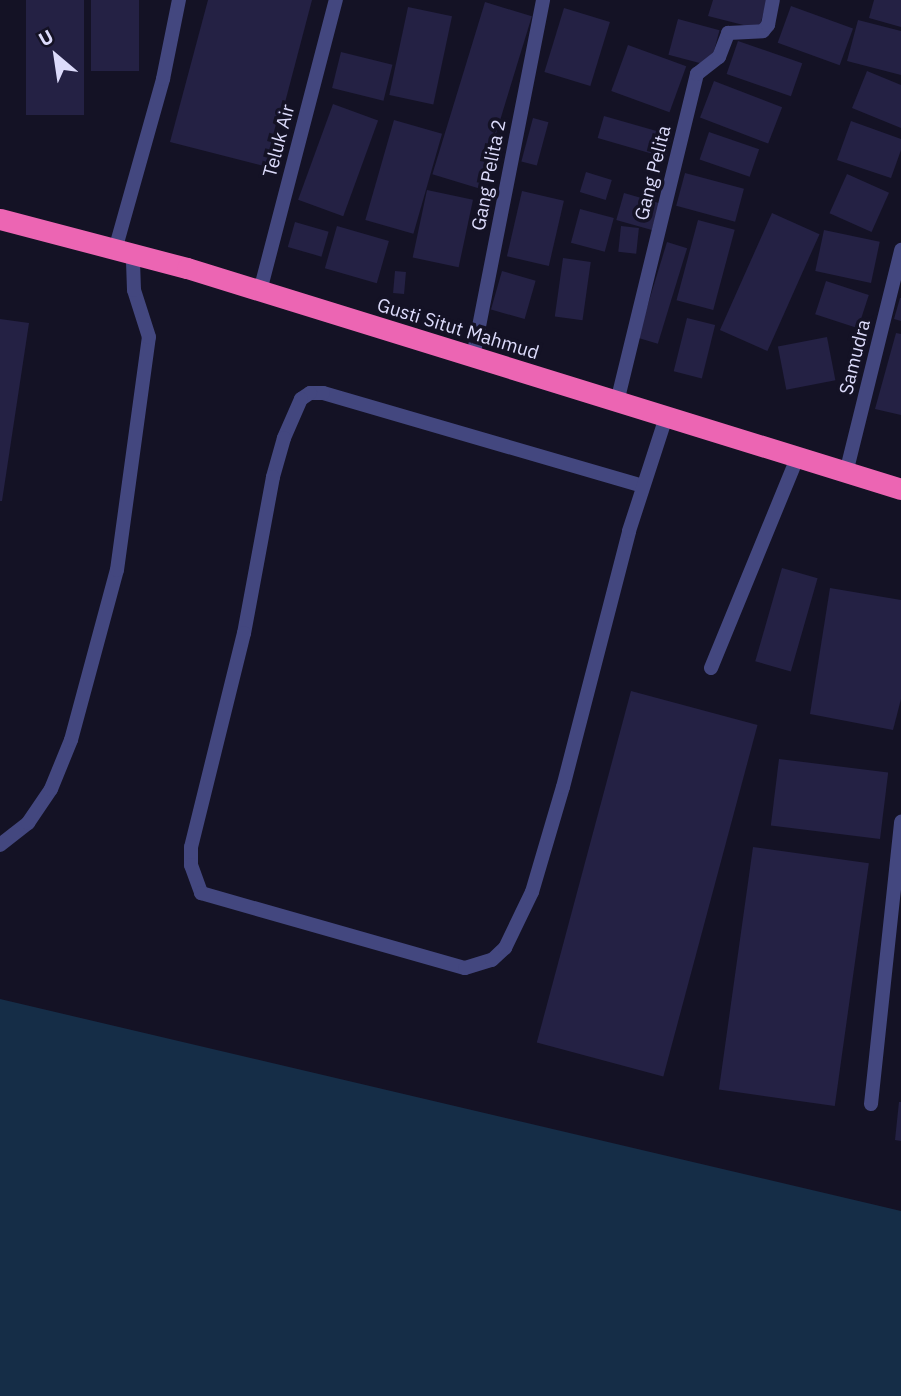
<!DOCTYPE html>
<style>
body{margin:0}
#map{position:relative;width:901px;height:1396px;overflow:hidden;background:#141225;font-family:"IBM Plex Sans",sans-serif}
div>[style]{position:absolute}
.water>*{inset:0;background:#152d47}
.building>*{inset:0;background:#242144;transform-origin:0 0}
.lane>*{height:14px;margin:-7px;padding:0 7px;transform-origin:7px;border-radius:7px;background:#43477f}
.street>*{height:14px;margin:-7px;padding:0 7px;transform-origin:7px;border-radius:7px;background:#43477f}
.highway>*{height:21px;margin:-10.5px;padding:0 10.5px;transform-origin:10.5px;border-radius:10.5px;background:#ec65b3}
span{translate:-50% -50%;white-space:nowrap;text-align:center;line-height:1.15;-webkit-text-stroke:7px #141225;paint-order:stroke}
.street-label{font-size:19px;color:#dcdbfb}
.north{position:absolute;left:21px;top:21px;width:70px;height:70px;-webkit-text-stroke:5px #141225;paint-order:stroke;rotate:331deg;font-size:19px;font-weight:700;line-height:28px;text-align:center;color:#dcdbfb}
.north::after{content:'';display:block;margin:auto;width:24px;height:32px;background:#dcdbfb;clip-path:polygon(50% 0,100% 100%,50% 72%,0 100%)}
</style>
<div id="map">
<div class="water">
<div style="clip-path:polygon(0 999px,901px 1211px,901px 1396px,0 1396px)"></div>
</div>
<div class="building">
<div style="left:26px;top:0;width:58px;height:115px"></div>
<div style="left:91px;top:0;width:48px;height:71px"></div>
<div style="clip-path:polygon(208px 0,312px 0,268px 167px,170px 142px)"></div>
<div style="clip-path:polygon(713px 0,767px 0,759px 29px,708px 16px)"></div>
<div style="clip-path:polygon(874px 0,901px 0,901px 27px,869px 18px)"></div>
<div style="left:485px;top:2px;width:49px;height:180px;rotate:17deg"></div>
<div style="left:791px;top:6px;width:66px;height:39px;rotate:20deg"></div>
<div style="left:408px;top:7px;width:45px;height:90px;rotate:12deg"></div>
<div style="left:564px;top:8px;width:48px;height:67px;rotate:17deg"></div>
<div style="left:678px;top:19px;width:43px;height:37px;rotate:15deg"></div>
<div style="clip-path:polygon(858px 20px,901px 31px,901px 75px,847px 61px)"></div>
<div style="left:738px;top:41px;width:68px;height:35px;rotate:19deg"></div>
<div style="left:628px;top:45px;width:62px;height:49px;rotate:20deg"></div>
<div style="left:341px;top:52px;width:53px;height:37px;rotate:14deg"></div>
<div style="clip-path:polygon(867px 71px,901px 85px,901px 128px,852px 108px)"></div>
<div style="left:714px;top:81px;width:73px;height:39px;rotate:21deg"></div>
<div style="left:333px;top:104px;width:48px;height:102px;rotate:20deg"></div>
<div style="left:604px;top:116px;width:71px;height:23px;rotate:16deg"></div>
<div style="left:533px;top:118px;width:16px;height:45px;rotate:15deg"></div>
<div style="left:394px;top:120px;width:50px;height:104px;rotate:16deg"></div>
<div style="clip-path:polygon(851px 121px,901px 139px,901px 150px,891px 178px,837px 160px)"></div>
<div style="left:709px;top:132px;width:53px;height:29px;rotate:19deg"></div>
<div style="left:586px;top:172px;width:27px;height:21px;rotate:17deg"></div>
<div style="left:685px;top:173px;width:61px;height:34px;rotate:15deg"></div>
<div style="left:847px;top:174px;width:46px;height:43px;rotate:24deg"></div>
<div style="left:427px;top:190px;width:47px;height:69px;rotate:12deg"></div>
<div style="left:522px;top:191px;width:43px;height:67px;rotate:13deg"></div>
<div style="left:624px;top:193px;width:37px;height:28px;rotate:16deg"></div>
<div style="left:580px;top:209px;width:35px;height:35px;rotate:15deg"></div>
<div style="left:772px;top:213px;width:52px;height:128px;rotate:24deg"></div>
<div style="left:698px;top:220px;width:38px;height:83px;rotate:15deg"></div>
<div style="left:295px;top:222px;width:35px;height:26px;rotate:16deg"></div>
<div style="left:337px;top:226px;width:54px;height:44px;rotate:16deg"></div>
<div style="left:621px;top:226px;width:18px;height:26px;rotate:6deg"></div>
<div style="left:824px;top:230px;width:57px;height:42px;rotate:12deg"></div>
<div style="left:667px;top:242px;width:21px;height:100px;rotate:17deg"></div>
<div style="left:563px;top:258px;width:28px;height:59px;rotate:8deg"></div>
<div style="left:395px;top:271px;width:11px;height:22px;rotate:5deg"></div>
<div style="left:502px;top:271px;width:35px;height:40px;rotate:16deg"></div>
<div style="left:826px;top:281px;width:45px;height:35px;rotate:18deg"></div>
<div style="clip-path:polygon(900px 298px,901px 298px,901px 321px,894px 319px)"></div>
<div style="left:687px;top:318px;width:29px;height:55px;rotate:14deg"></div>
<div style="clip-path:polygon(0 319px,29px 323px,2px 501px,0 501px)"></div>
<div style="clip-path:polygon(896px 333px,901px 334px,901px 415px,875px 409px)"></div>
<div style="left:827px;top:337px;width:44px;height:50px;rotate:79deg"></div>
<div style="left:782px;top:568px;width:37px;height:97px;rotate:16deg"></div>
<div style="clip-path:polygon(830px 588px,901px 600px,901px 699px,893px 730px,810px 714px)"></div>
<div style="left:631px;top:691px;width:131px;height:364px;rotate:15deg"></div>
<div style="left:779px;top:759px;width:110px;height:67px;rotate:7deg"></div>
<div style="left:753px;top:847px;width:117px;height:245px;rotate:8deg"></div>
<div style="clip-path:polygon(899px 1102px,901px 1102px,901px 1141px,895px 1140px)"></div>
</div>
<div class="lane">
<div style="left:643px;top:486px;width:333px;rotate:-163.8deg"></div>
<div style="left:323px;top:393px;width:13px;rotate:180deg"></div>
<div style="left:310px;top:393px;width:11px;rotate:146deg"></div>
<div style="left:301px;top:399px;width:43px;rotate:113.6deg"></div>
<div style="left:284px;top:438px;width:41px;rotate:105.8deg"></div>
<div style="left:273px;top:477px;width:159px;rotate:100.5deg"></div>
<div style="left:244px;top:633px;width:220px;rotate:103.9deg"></div>
<div style="left:191px;top:847px;width:18px;rotate:90deg"></div>
<div style="left:191px;top:865px;width:30px;rotate:70deg"></div>
<div style="left:201px;top:893px;width:274px;rotate:15.9deg"></div>
<div style="left:465px;top:968px;width:28px;rotate:-17deg"></div>
<div style="left:492px;top:960px;width:18px;rotate:-43deg"></div>
<div style="left:505px;top:948px;width:62px;rotate:-64.3deg"></div>
<div style="left:532px;top:892px;width:109px;rotate:-73.6deg"></div>
<div style="left:563px;top:787px;width:264px;rotate:-75.5deg"></div>
<div style="left:629px;top:531px;width:120px;rotate:-72deg"></div>
<div style="left:0;top:845px;width:36px;rotate:-38deg"></div>
<div style="left:28px;top:823px;width:41px;rotate:-55.9deg"></div>
<div style="left:51px;top:789px;width:53px;rotate:-67.8deg"></div>
<div style="left:71px;top:740px;width:176px;rotate:-74.9deg"></div>
<div style="left:117px;top:570px;width:235px;rotate:-82.2deg"></div>
<div style="left:149px;top:337px;width:49px;rotate:-107.7deg"></div>
<div style="left:134px;top:290px;width:36px;rotate:-92deg"></div>
</div>
<div class="street">
<div style="left:115px;top:250px;width:178px;rotate:-74.3deg"></div>
<div style="left:163px;top:79px;width:81px;rotate:-78.6deg"></div>
<div style="left:260px;top:291px;width:301px;rotate:-75.4deg"></div>
<div style="left:473px;top:357px;width:364px;rotate:-78.9deg"></div>
<div style="left:617px;top:402px;width:338px;rotate:-76.3deg"></div>
<div style="left:697px;top:74px;width:28px;rotate:-38deg"></div>
<div style="left:719px;top:57px;width:26px;rotate:-69deg"></div>
<div style="left:728px;top:33px;width:35px;rotate:-3deg"></div>
<div style="left:763px;top:31px;width:8px;rotate:-50deg"></div>
<div style="left:768px;top:25px;width:25px;rotate:-79deg"></div>
<div style="left:846px;top:473px;width:230px;rotate:-76.1deg"></div>
<div style="left:711px;top:668px;width:227px;rotate:-67.7deg"></div>
<div style="left:871px;top:1104px;width:284px;rotate:-83.9deg"></div>
</div>
<div class="highway">
<div style="left:0;top:219px;width:193px;rotate:14.7deg"></div>
<div style="left:187px;top:268px;width:747px;rotate:17.2deg"></div>
</div>
<div class="street-label">
<span style="left:279px;top:141px;rotate:-75deg">Teluk Air</span>
<span style="left:653px;top:173px;rotate:-76deg">Gang Pelita</span>
<span style="left:489px;top:175px;rotate:-79deg">Gang Pelita 2</span>
<span style="left:458px;top:329px;rotate:17deg">Gusti Situt Mahmud</span>
<span style="left:855px;top:357px;rotate:-76deg">Samudra</span>
</div>
<div class="north">U</div>
</div>
